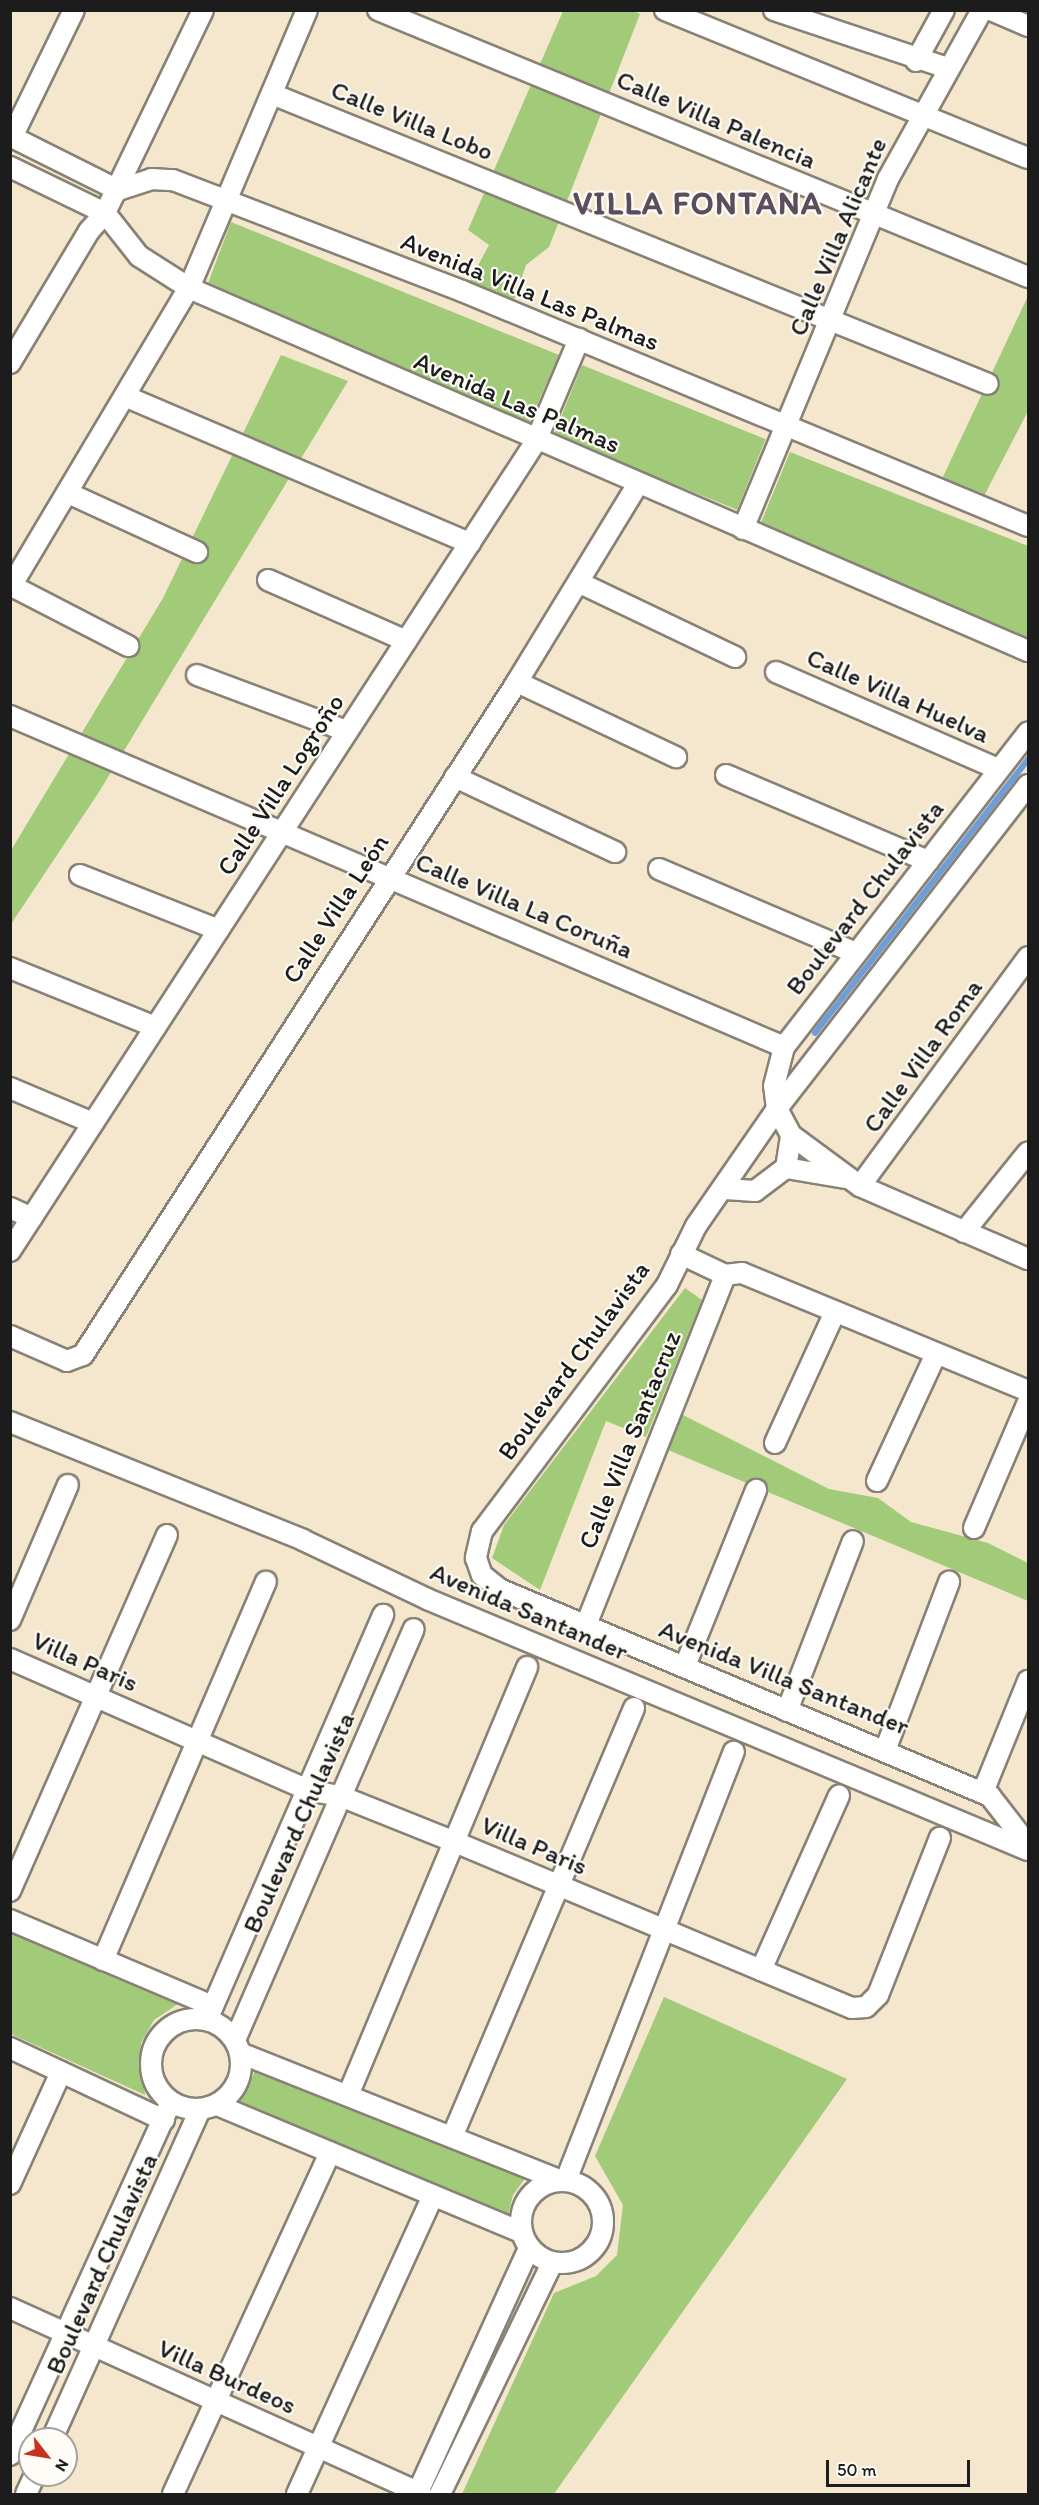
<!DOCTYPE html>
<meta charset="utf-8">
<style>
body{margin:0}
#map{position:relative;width:1039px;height:2505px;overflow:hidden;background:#f5e6ce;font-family:Itim,sans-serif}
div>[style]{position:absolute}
.green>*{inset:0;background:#a1cb78;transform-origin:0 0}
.stream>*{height:6px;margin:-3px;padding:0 3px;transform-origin:3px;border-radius:3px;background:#6d9ed7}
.roads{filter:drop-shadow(2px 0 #888175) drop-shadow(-2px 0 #888175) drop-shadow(0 2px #888175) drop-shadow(0 -2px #888175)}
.minor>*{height:20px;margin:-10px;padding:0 10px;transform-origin:10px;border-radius:10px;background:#fff}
.minor>.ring{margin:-10px;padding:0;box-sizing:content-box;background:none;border:20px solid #fff;border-radius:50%}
span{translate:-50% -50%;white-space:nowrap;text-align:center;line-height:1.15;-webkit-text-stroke:4.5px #fdfcf7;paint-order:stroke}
.street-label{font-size:26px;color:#1c1c1c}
.district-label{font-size:32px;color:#5a4d5c;font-weight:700;letter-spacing:1.5px}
.frame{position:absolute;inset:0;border:12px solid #1c1c1c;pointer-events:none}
.north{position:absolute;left:18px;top:2427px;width:60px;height:60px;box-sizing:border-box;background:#fdfcf7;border:2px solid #a3a29f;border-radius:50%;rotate:121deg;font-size:16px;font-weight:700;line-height:24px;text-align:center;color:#1c1c1c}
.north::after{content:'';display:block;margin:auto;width:21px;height:27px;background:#c8321e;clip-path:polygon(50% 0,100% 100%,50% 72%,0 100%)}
.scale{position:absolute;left:826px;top:2460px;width:144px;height:27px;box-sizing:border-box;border:3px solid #1c1c1c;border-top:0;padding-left:8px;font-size:18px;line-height:21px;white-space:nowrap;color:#1c1c1c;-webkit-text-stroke:4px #fdfcf7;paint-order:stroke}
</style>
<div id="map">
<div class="green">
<div style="clip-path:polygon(632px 10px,640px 14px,549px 247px,526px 265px,512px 306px,467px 286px,489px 245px,468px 230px,563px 11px)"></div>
<div style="clip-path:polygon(231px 222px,559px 355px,526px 430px,207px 286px)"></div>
<div style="clip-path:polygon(1028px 296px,1028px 411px,984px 496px,941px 481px)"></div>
<div style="clip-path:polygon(281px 355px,348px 381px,99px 792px,11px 924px,10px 852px,163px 598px)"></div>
<div style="left:582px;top:365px;width:198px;height:76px;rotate:22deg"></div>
<div style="clip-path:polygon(790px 452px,1028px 546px,1028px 640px,760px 525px)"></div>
<div style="clip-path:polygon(685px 1288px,702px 1300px,646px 1437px,606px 1421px,540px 1590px,492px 1558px,504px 1525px)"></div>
<div style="clip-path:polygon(681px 1414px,829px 1489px,878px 1498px,911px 1522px,988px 1543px,1028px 1563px,1028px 1601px,668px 1450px)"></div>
<div style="clip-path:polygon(11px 1931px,178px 2004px,154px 2020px,141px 2043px,145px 2095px,11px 2034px)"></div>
<div style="clip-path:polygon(664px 1997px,847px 2079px,554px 2494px,462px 2494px,554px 2293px,596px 2276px,617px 2255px,623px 2205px,595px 2156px)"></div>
<div style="clip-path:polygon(257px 2066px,526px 2177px,513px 2195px,507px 2220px,240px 2103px)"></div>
</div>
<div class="stream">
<div style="left:815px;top:1033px;width:347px;rotate:-52.1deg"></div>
</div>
<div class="roads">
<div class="minor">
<div style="left:378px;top:10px;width:703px;rotate:22.33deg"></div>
<div style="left:665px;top:10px;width:392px;rotate:22.2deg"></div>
<div style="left:774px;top:10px;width:182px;rotate:18.5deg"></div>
<div style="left:991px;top:10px;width:40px;rotate:23.4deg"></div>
<div style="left:916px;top:61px;width:58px;rotate:-61.2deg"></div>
<div style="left:272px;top:94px;width:772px;rotate:22.05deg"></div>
<div style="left:10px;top:136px;width:121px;rotate:26.6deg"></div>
<div style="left:118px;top:190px;width:35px;rotate:-18deg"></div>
<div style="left:151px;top:179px;width:22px;rotate:3deg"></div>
<div style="left:173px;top:180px;width:310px;rotate:21deg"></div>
<div style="left:462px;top:291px;width:613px;rotate:22.55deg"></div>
<div style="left:12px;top:137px;width:141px;rotate:-64deg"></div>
<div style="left:10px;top:167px;width:106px;rotate:25.8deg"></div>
<div style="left:105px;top:213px;width:55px;rotate:51.7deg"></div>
<div style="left:139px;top:256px;width:59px;rotate:32.6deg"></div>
<div style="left:189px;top:288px;width:914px;rotate:23.4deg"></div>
<div style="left:10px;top:363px;width:154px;rotate:-59.1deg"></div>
<div style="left:89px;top:231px;width:24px;rotate:-48deg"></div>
<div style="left:105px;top:213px;width:225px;rotate:-64.2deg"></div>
<div style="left:127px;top:397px;width:373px;rotate:23.1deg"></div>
<div style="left:68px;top:493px;width:142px;rotate:24.6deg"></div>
<div style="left:743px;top:529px;width:379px;rotate:-67.5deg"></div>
<div style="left:888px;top:179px;width:193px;rotate:-60.9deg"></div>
<div style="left:268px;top:580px;width:151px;rotate:23.8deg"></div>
<div style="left:580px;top:583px;width:172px;rotate:25.5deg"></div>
<div style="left:12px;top:586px;width:131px;rotate:27.3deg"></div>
<div style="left:10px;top:588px;width:349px;rotate:-59.2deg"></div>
<div style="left:189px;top:288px;width:302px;rotate:-67deg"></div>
<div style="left:776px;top:672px;width:242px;rotate:23.6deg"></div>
<div style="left:197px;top:675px;width:160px;rotate:20.5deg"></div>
<div style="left:517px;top:682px;width:176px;rotate:25.3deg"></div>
<div style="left:10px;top:716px;width:842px;rotate:23.15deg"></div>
<div style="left:726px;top:775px;width:220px;rotate:23.1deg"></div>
<div style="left:455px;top:777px;width:177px;rotate:25.1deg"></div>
<div style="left:1028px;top:785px;width:410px;rotate:127.8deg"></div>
<div style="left:777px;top:1109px;width:142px;rotate:124.7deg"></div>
<div style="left:696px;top:1226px;width:66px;rotate:116.2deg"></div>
<div style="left:667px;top:1285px;width:308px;rotate:126.9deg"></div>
<div style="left:482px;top:1531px;width:28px;rotate:103deg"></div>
<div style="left:476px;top:1558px;width:18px;rotate:71deg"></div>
<div style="left:482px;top:1575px;width:22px;rotate:39deg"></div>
<div style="left:499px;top:1589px;width:533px;rotate:22.86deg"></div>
<div style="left:990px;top:1796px;width:62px;rotate:52.2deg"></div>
<div style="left:659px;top:869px;width:214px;rotate:23.1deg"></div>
<div style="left:80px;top:875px;width:149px;rotate:21.6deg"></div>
<div style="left:10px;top:968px;width:157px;rotate:22.1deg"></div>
<div style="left:10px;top:1088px;width:90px;rotate:22.9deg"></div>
<div style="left:791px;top:1135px;width:86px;rotate:36.5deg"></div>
<div style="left:860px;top:1186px;width:183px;rotate:23.5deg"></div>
<div style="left:786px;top:1168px;width:60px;rotate:9.6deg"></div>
<div style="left:860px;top:1186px;width:284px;rotate:-53.7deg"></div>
<div style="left:725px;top:1189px;width:30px;rotate:4deg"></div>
<div style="left:755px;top:1191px;width:39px;rotate:-37deg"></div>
<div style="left:786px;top:1168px;width:33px;rotate:-81deg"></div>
<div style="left:791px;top:1135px;width:30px;rotate:-118deg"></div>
<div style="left:777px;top:1109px;width:23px;rotate:-97deg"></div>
<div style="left:774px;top:1086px;width:40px;rotate:-75.6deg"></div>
<div style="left:784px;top:1047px;width:398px;rotate:-52.2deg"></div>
<div style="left:10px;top:1208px;width:24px;rotate:24deg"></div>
<div style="left:964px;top:1232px;width:102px;rotate:-51.3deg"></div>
<div style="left:10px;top:1251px;width:966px;rotate:-57deg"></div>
<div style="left:536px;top:441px;width:111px;rotate:-67.1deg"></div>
<div style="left:681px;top:1254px;width:49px;rotate:25.5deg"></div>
<div style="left:725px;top:1275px;width:17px;rotate:-7deg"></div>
<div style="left:742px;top:1273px;width:309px;rotate:22.4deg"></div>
<div style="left:10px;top:1336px;width:62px;rotate:23.7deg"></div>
<div style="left:67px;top:1361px;width:17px;rotate:-21deg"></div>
<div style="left:83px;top:1355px;width:801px;rotate:-57.18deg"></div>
<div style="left:517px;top:682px;width:232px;rotate:-58.6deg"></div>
<div style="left:10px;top:1422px;width:316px;rotate:21.9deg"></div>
<div style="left:303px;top:1540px;width:137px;rotate:25.4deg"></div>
<div style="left:427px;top:1599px;width:651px;rotate:22.67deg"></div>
<div style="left:775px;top:1443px;width:144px;rotate:-65.4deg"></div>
<div style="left:877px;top:1481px;width:140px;rotate:-65.1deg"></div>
<div style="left:974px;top:1528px;width:137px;rotate:-66.8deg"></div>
<div style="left:10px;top:1620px;width:147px;rotate:-66.8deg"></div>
<div style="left:586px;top:1625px;width:377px;rotate:-68.3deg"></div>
<div style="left:10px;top:1659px;width:326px;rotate:23.7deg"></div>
<div style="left:308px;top:1790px;width:33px;rotate:11deg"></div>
<div style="left:340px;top:1796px;width:124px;rotate:21.8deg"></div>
<div style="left:455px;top:1842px;width:430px;rotate:22.7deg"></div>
<div style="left:852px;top:2008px;width:14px;rotate:-4deg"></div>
<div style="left:866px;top:2007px;width:17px;rotate:-45deg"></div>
<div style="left:878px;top:1995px;width:169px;rotate:-68.5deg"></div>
<div style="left:685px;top:1666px;width:190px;rotate:-68deg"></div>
<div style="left:787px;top:1711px;width:182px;rotate:-68.8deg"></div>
<div style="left:886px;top:1748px;width:178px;rotate:-69.2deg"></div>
<div style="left:983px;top:1792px;width:120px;rotate:-67.9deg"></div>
<div style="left:10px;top:1891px;width:389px;rotate:-66.2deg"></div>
<div style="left:10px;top:1920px;width:220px;rotate:23deg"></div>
<div style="left:103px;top:1960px;width:412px;rotate:-66.7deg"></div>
<div style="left:761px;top:1970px;width:191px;rotate:-65.9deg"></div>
<div class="ring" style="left:151px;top:2019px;width:70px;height:70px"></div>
<div style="left:207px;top:2020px;width:442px;rotate:-66.5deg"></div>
<div style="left:235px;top:2040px;width:448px;rotate:-66.5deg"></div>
<div style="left:10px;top:2048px;width:170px;rotate:25.1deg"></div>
<div style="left:240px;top:2053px;width:343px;rotate:21.7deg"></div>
<div style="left:349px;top:2093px;width:462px;rotate:-67.3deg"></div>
<div style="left:217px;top:2105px;width:329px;rotate:22.7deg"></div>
<div style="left:452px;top:2137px;width:466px;rotate:-67deg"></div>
<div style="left:566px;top:2180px;width:460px;rotate:-68.6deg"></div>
<div class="ring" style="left:521px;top:2181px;width:62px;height:62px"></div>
<div style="left:10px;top:2184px;width:123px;rotate:-65.5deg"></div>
<div style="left:10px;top:2308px;width:451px;rotate:24.3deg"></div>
<div style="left:52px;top:2439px;width:361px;rotate:-65.8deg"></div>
<div style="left:10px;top:2455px;width:388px;rotate:-65.5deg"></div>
<div style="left:26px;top:2494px;width:21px;rotate:-65deg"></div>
<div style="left:173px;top:2494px;width:376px;rotate:-65.3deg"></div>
<div style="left:297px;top:2494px;width:328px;rotate:-65.5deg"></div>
<div style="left:417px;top:2494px;width:270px;rotate:-65.5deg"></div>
<div style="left:440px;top:2494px;width:257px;rotate:-64.1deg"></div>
</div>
</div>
<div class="street-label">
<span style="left:716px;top:120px;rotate:23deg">Calle Villa Palencia</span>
<span style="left:412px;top:121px;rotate:22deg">Calle Villa Lobo</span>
<span style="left:838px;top:237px;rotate:-67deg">Calle Villa Alicante</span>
<span style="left:530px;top:292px;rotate:22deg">Avenida Villa Las Palmas</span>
<span style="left:517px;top:403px;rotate:23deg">Avenida Las Palmas</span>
<span style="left:898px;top:696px;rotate:24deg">Calle Villa Huelva</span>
<span style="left:281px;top:785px;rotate:-57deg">Calle Villa Logroño</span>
<span style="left:865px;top:898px;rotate:-52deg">Boulevard Chulavista</span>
<span style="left:524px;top:906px;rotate:23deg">Calle Villa La Coruña</span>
<span style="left:336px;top:909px;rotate:-57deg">Calle Villa León</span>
<span style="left:923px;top:1056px;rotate:-54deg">Calle Villa Roma</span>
<span style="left:574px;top:1361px;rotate:-54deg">Boulevard Chulavista</span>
<span style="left:630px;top:1440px;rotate:-68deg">Calle Villa Santacruz</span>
<span style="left:529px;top:1612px;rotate:23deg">Avenida Santander</span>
<span style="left:85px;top:1662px;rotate:24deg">Villa Paris</span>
<span style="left:784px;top:1678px;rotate:22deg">Avenida Villa Santander</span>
<span style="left:299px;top:1823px;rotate:-66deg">Boulevard Chulavista</span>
<span style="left:534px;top:1846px;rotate:23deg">Villa Paris</span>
<span style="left:102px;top:2264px;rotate:-66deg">Boulevard Chulavista</span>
<span style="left:227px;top:2377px;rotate:24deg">Villa Burdeos</span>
</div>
<div class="district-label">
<span style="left:698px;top:203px">VILLA FONTANA</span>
</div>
<div class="frame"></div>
<div class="north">N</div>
<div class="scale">50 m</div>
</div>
